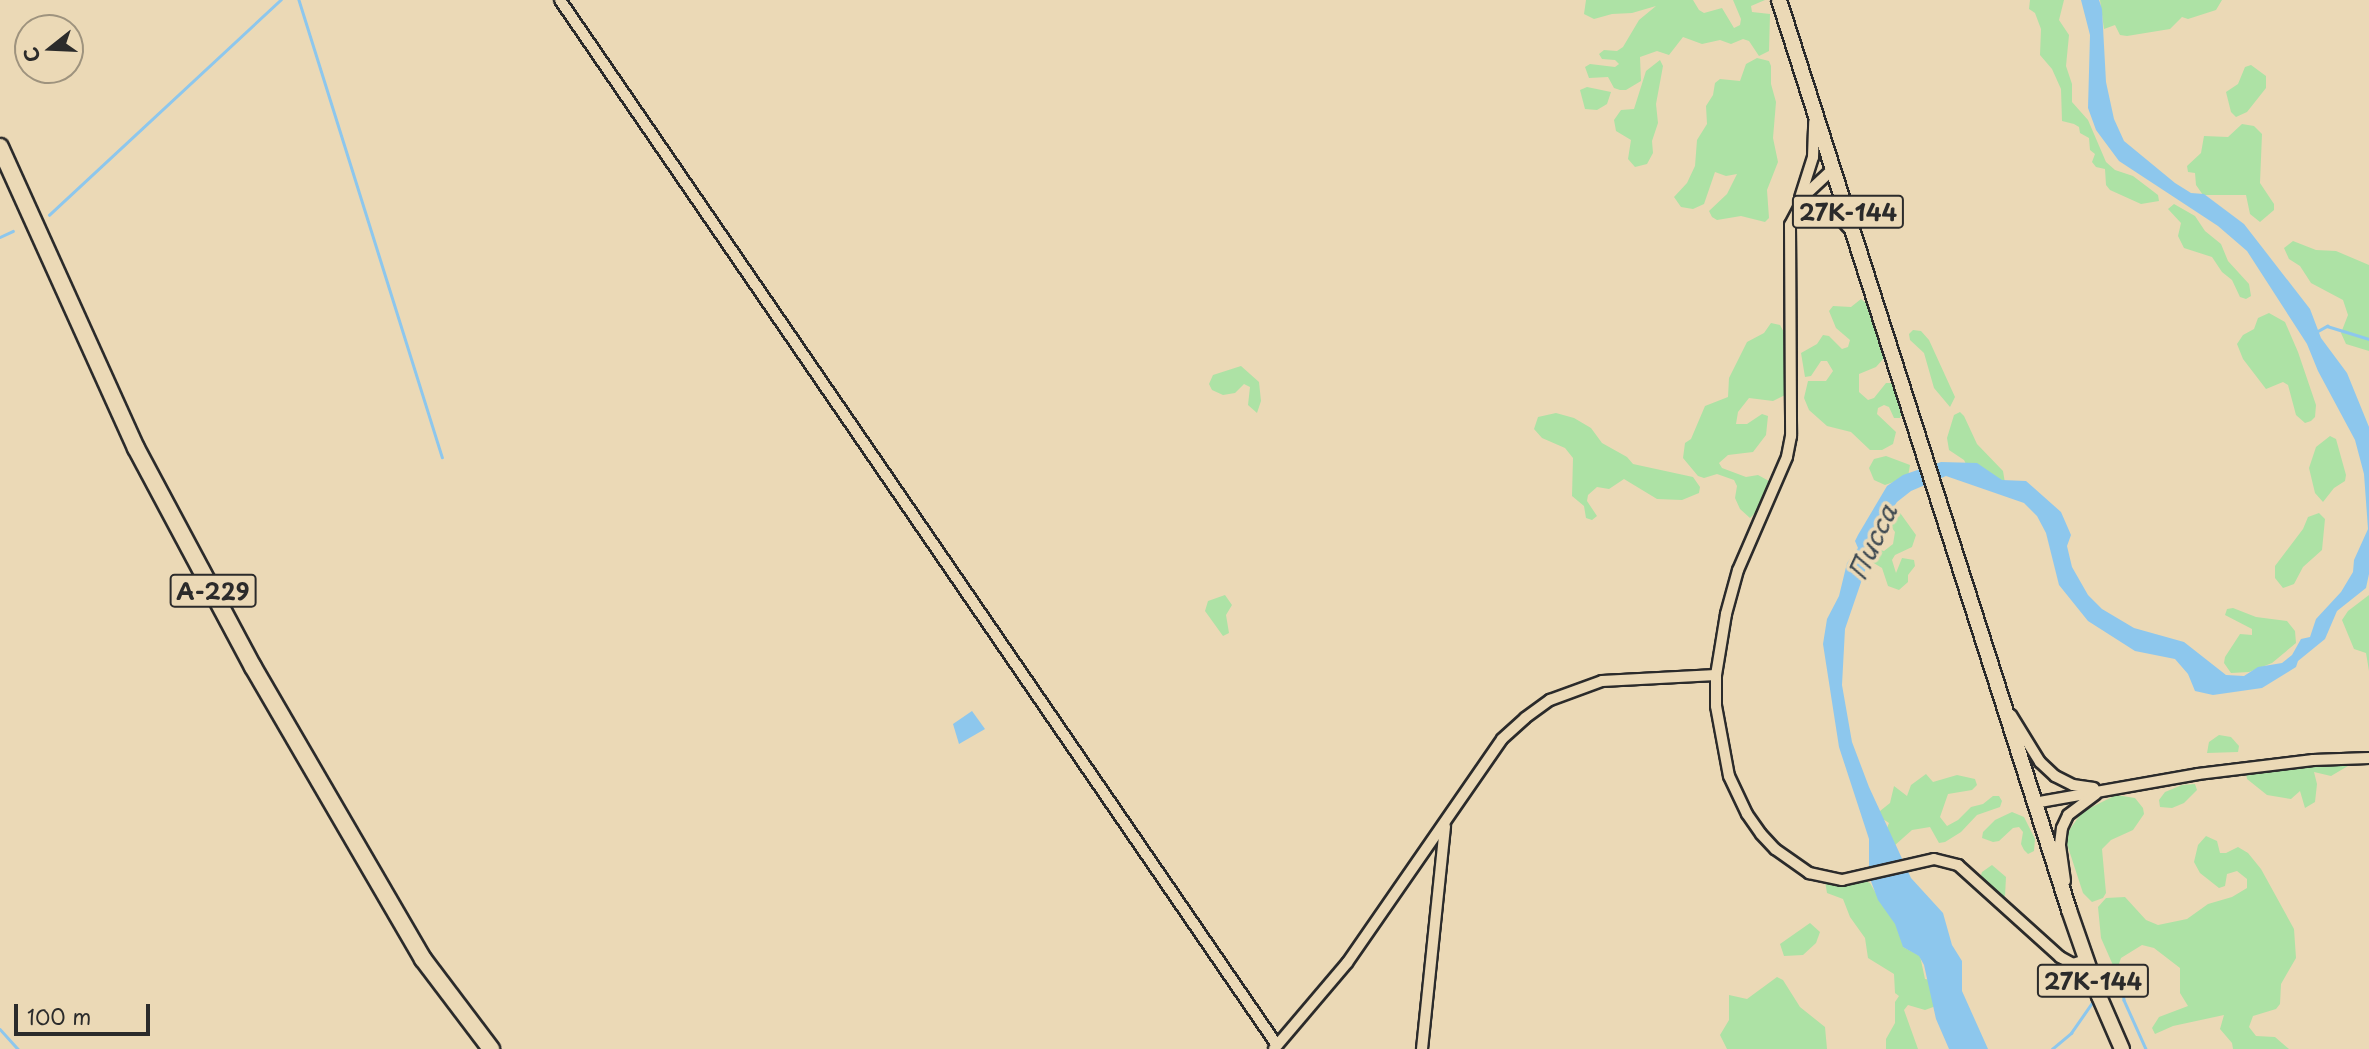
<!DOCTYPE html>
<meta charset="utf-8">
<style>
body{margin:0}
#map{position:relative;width:2369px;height:1049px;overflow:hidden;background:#ebd9b6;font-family:"Playpen Sans",sans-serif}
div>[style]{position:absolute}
.green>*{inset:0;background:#ade2a5}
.water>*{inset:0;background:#8dc7ed}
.stream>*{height:2.5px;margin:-1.25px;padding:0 1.25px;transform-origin:1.25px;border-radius:1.25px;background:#8dc7ed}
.roads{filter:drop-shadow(2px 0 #2b2b2b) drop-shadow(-2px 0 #2b2b2b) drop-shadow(0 2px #2b2b2b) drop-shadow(0 -2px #2b2b2b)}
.minor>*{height:10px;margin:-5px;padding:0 5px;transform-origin:5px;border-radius:5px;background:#ebd9b6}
.major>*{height:14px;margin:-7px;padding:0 7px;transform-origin:7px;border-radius:7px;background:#ebd9b6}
.highway>*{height:16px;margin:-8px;padding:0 8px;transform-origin:8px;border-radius:8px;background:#ebd9b6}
span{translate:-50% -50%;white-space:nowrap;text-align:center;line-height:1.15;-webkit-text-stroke:7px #ebd9b6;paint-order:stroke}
.shield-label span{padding:2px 5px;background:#ebd9b6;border:2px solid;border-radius:5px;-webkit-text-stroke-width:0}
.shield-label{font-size:23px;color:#2b2b2b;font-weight:700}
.water-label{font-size:26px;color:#3f4a52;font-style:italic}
.north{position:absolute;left:14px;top:14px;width:70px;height:70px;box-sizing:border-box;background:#ebd9b6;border:2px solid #9e937e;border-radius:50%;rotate:252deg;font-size:19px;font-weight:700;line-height:28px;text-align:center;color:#2b2b2b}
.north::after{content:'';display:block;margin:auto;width:24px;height:32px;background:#2b2b2b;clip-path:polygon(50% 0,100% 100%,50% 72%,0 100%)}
.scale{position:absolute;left:14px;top:1004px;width:136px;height:32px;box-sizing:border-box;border:4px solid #2b2b2b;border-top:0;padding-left:9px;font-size:21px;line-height:24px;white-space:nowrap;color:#2b2b2b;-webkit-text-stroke:5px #ebd9b6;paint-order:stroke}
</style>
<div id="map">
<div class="green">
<div style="clip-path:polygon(1586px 0,1693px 0,1699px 10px,1704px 13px,1722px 8px,1734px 28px,1740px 25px,1741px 19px,1733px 0,1765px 0,1751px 6px,1752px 12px,1770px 14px,1769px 51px,1759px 56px,1749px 41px,1743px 39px,1731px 44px,1720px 40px,1702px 44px,1683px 37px,1669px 55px,1657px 51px,1640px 57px,1641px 81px,1626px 90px,1620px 90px,1614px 88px,1608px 77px,1589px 78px,1585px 67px,1590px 64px,1615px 67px,1619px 64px,1615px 60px,1602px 59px,1599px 54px,1604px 50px,1617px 51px,1623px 47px,1639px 20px,1656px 6px,1632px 13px,1612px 14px,1594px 19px,1584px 14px)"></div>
<div style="clip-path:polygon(2030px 0,2064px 0,2059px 20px,2069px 35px,2066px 66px,2072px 84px,2072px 102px,2088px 120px,2106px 162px,2115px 170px,2133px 176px,2158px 195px,2159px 201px,2141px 204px,2110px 190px,2106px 185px,2105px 169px,2096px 167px,2092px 162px,2095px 154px,2090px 150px,2089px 138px,2080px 133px,2079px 127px,2074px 124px,2062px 121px,2061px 89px,2052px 69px,2040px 55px,2041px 29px,2035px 13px,2029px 9px)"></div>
<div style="clip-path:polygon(2100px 0,2222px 0,2216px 10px,2188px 19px,2182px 17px,2170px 29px,2127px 36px,2120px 35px,2115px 25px,2104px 29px)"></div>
<div style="clip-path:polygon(1757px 58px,1769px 61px,1771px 66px,1771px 84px,1776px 102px,1773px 138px,1778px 162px,1767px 190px,1769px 218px,1765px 222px,1741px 216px,1717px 220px,1712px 217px,1709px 211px,1727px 194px,1737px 174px,1726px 176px,1715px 172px,1704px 204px,1693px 209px,1681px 207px,1674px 197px,1687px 183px,1695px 166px,1697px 140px,1707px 124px,1706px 106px,1713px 95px,1715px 83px,1720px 79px,1740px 81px,1746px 64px)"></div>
<div style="clip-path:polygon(1660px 60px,1663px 66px,1656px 104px,1658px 123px,1652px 141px,1653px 153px,1647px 164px,1635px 167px,1628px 159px,1631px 140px,1616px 131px,1614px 120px,1621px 110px,1634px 109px,1646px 71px)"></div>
<div style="clip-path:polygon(2251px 65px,2266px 76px,2266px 88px,2247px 112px,2236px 117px,2231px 112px,2226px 92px,2238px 84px,2245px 67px)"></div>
<div style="clip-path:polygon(1587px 87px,1611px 92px,1607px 104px,1597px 110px,1585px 109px,1580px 90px)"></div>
<div style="clip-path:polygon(2242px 124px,2254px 126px,2262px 134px,2260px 183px,2274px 204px,2274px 210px,2260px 222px,2250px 214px,2246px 195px,2203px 195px,2196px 185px,2195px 173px,2188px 172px,2187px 166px,2201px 153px,2204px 136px,2228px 137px)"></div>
<div style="clip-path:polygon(2174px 204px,2195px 216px,2205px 231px,2221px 244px,2228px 261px,2249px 284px,2251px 296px,2246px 299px,2240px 297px,2232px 280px,2222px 272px,2212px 257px,2184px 248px,2178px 236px,2181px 223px,2168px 209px)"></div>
<div style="clip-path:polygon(2293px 241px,2316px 250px,2336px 251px,2369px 265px,2369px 351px,2346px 344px,2341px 333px,2348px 315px,2343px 300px,2311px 283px,2300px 266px,2289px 259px,2284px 248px)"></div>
<div style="clip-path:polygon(1861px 299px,1866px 303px,1884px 358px,1876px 367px,1859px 374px,1859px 392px,1868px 400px,1874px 398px,1886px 383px,1892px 383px,1902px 412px,1900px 418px,1894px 418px,1889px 407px,1884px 405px,1878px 408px,1877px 414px,1896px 432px,1893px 444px,1882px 450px,1870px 450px,1851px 432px,1827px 426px,1809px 410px,1804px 398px,1808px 381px,1826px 381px,1833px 371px,1827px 361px,1821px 361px,1811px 376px,1805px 377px,1801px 353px,1817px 344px,1823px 335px,1829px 336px,1842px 349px,1848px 347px,1850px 340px,1836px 328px,1829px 311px,1833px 306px,1851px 307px)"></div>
<div style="clip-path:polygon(2269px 313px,2285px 322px,2298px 352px,2316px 405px,2315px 417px,2311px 421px,2305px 423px,2296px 415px,2288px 385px,2283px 382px,2266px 389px,2243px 359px,2237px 344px,2243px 335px,2254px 329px,2258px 318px)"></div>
<div style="clip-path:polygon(1771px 323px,1780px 325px,1786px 336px,1785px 395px,1773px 401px,1749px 398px,1738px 412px,1736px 424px,1747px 424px,1762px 414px,1768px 416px,1766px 435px,1753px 452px,1728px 455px,1719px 463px,1722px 468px,1746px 477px,1758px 475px,1769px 481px,1769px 487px,1759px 509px,1750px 518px,1740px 509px,1735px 498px,1737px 486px,1734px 480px,1717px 474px,1704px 478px,1698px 476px,1683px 458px,1685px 443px,1691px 439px,1705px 406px,1728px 397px,1729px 378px,1747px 342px,1764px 333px)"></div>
<div style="clip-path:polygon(1913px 330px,1921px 331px,1929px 340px,1955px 397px,1950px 407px,1934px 388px,1924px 353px,1910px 340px,1909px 334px)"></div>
<div style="clip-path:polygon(1241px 366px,1259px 382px,1261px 401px,1257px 413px,1248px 405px,1250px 387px,1244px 384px,1235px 393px,1223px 395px,1212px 390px,1209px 384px,1213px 375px)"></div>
<div style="clip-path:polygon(1960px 412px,1964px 416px,1977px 444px,2003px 471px,2005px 483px,1967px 466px,1964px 460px,1949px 450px,1947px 438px,1954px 415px)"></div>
<div style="clip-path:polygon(1556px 413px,1574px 418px,1591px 428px,1602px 443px,1627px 457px,1633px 464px,1693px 477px,1700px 487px,1699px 493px,1682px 500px,1657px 499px,1624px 479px,1609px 489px,1597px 487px,1588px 495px,1587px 501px,1597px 516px,1592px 520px,1586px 518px,1584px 506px,1572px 496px,1573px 458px,1565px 448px,1542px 438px,1534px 429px,1538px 417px)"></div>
<div style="clip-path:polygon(2330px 436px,2336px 439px,2346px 475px,2345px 481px,2334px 488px,2323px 502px,2315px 493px,2309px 468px,2316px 447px)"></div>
<div style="clip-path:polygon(1886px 456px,1910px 465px,1908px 477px,1885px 485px,1874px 480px,1869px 468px,1874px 459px)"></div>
<div style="clip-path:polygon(1892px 509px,1898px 510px,1916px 535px,1912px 547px,1895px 555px,1892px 560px,1896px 573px,1902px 558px,1914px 560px,1915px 566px,1908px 575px,1908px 582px,1899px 590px,1888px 586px,1882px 568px,1867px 559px,1872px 548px,1884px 551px,1893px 544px,1895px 532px,1886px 520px)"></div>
<div style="clip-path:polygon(2319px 513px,2325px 519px,2322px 550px,2303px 567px,2294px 584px,2283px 588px,2275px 578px,2275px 566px,2303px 529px,2308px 517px)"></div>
<div style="clip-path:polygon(1225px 595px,1232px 605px,1226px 615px,1229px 633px,1223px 636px,1205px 611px,1208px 601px)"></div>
<div style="clip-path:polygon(2369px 595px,2369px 671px,2366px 653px,2354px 649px,2342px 620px,2348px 611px)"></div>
<div style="clip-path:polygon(2233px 608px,2256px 617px,2287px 621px,2295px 631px,2296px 643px,2272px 663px,2249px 672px,2231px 673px,2224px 663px,2225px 657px,2240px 634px,2252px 635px,2252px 629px,2225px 615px,2227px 609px)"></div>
<div style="clip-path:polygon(2219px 735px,2231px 737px,2239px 746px,2238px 752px,2207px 753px,2209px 742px)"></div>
<div style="clip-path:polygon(2303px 763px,2353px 763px,2331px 776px,2314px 772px,2317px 784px,2315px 802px,2305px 808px,2300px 791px,2291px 799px,2267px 795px,2247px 779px,2246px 773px)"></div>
<div style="clip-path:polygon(1926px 774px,1933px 782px,1957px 775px,1975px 779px,1977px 785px,1972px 790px,1948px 794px,1940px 817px,1947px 826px,1958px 820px,1971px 807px,1983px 804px,1993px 796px,1999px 796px,2002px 801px,2000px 807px,1977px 815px,1961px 832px,1945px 842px,1939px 843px,1930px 827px,1912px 830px,1894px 846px,1885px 833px,1889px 823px,1880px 817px,1880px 811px,1890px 803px,1894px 786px,1907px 796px,1911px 785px)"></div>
<div style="clip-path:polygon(2195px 784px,2197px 790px,2184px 803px,2172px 808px,2160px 807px,2159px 800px,2165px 792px,2182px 785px)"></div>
<div style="clip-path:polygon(2116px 795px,2135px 798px,2143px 808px,2144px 814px,2133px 830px,2111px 840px,2102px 849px,2106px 893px,2103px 898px,2092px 902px,2083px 893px,2067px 844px,2068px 832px,2082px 812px)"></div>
<div style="clip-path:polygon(2012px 812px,2024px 817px,2035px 839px,2034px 851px,2028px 854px,2024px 850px,2021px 844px,2023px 832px,2019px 827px,2013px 828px,1999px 841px,1993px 842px,1982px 838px,1983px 832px,1995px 820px)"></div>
<div style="clip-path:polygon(2206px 836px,2217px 841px,2220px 853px,2226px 853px,2238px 847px,2248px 853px,2261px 869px,2294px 929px,2296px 958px,2281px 984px,2280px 1004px,2276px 1009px,2253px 1016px,2249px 1027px,2256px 1036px,2275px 1037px,2289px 1049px,2233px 1049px,2232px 1043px,2220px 1029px,2224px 1015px,2173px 1026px,2155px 1034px,2152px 1028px,2159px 1017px,2188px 1006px,2180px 993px,2180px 968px,2154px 948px,2142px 945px,2121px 958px,2116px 972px,2101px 938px,2098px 907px,2106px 898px,2125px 897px,2146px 920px,2158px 925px,2187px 919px,2208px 904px,2232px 897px,2247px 888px,2247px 879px,2237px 871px,2227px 874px,2225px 886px,2219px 888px,2200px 873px,2194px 862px,2198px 845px)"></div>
<div style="clip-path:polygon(1992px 865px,2006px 877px,2005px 896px,1998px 896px,1980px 878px,1982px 872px)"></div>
<div style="clip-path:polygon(1835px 874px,1847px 874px,1870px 883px,1878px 897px,1902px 922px,1903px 947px,1920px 956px,1925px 979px,1931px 980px,1936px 1006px,1925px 1010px,1908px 1005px,1904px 1010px,1918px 1049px,1886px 1049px,1886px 1039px,1895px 1023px,1895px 1002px,1899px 996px,1895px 993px,1894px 974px,1868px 958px,1865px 938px,1850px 917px,1843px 899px,1827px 893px,1825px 881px)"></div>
<div style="clip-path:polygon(1810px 923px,1820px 932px,1816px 943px,1803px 955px,1784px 956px,1780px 944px)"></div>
<div style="clip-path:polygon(1777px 977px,1783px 980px,1800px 1007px,1825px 1027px,1827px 1049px,1727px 1049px,1720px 1035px,1729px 1020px,1729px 995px,1747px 999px)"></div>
</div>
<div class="water">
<div style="clip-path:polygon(2081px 0,2099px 0,2102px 9px,2106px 82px,2114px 119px,2124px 141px,2175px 183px,2191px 193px,2204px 194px,2244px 224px,2310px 309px,2321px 338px,2347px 373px,2369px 427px,2369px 574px,2366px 588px,2337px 611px,2325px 639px,2298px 661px,2296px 667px,2262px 688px,2213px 695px,2195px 691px,2188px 674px,2175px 659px,2135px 651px,2088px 621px,2059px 585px,2046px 533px,2037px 516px,2024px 503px,1946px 476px,1911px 491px,1897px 502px,1880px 527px,1845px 629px,1842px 685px,1852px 742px,1869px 787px,1911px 878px,1943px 913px,1952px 945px,1962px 961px,1962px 991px,1988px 1049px,1949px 1049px,1936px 1019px,1924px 965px,1919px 956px,1903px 947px,1895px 924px,1878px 900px,1869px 876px,1869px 839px,1839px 747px,1823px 644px,1827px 619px,1839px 596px,1847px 563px,1858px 548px,1855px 541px,1858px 535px,1887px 486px,1903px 475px,1941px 462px,1977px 463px,2002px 480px,2026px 481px,2061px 512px,2071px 535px,2067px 546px,2072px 567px,2088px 595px,2102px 609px,2134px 628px,2184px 642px,2226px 675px,2244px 676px,2258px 667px,2282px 663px,2292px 655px,2301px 639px,2310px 637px,2316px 619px,2341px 592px,2353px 572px,2354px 560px,2368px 529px,2364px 474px,2355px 440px,2318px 371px,2307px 344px,2247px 251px,2218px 226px,2119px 161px,2096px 130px,2088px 108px,2090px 35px)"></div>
<div style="clip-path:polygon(972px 711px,985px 729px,959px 744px,953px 724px)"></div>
</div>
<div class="stream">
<div style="left:299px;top:0;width:479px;rotate:72.6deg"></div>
<div style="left:49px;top:215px;width:316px;rotate:-42.9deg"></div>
<div style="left:0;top:237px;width:14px;rotate:-25deg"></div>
<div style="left:2316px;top:332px;width:13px;rotate:-29deg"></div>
<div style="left:2327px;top:326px;width:44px;rotate:17.2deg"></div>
<div style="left:2103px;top:990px;width:17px;rotate:-40deg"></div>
<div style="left:2116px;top:979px;width:6px;rotate:18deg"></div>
<div style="left:2122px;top:981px;width:19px;rotate:84deg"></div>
<div style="left:2124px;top:1000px;width:54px;rotate:65.8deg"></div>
<div style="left:0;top:1029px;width:27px;rotate:48deg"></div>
<div style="left:2052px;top:1049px;width:25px;rotate:-40deg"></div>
<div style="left:2071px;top:1033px;width:44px;rotate:-55.2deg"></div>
</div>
<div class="roads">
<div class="minor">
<div style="left:560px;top:0;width:1267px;rotate:55.55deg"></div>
<div style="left:1834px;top:168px;width:37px;rotate:137deg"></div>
<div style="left:1807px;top:193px;width:36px;rotate:118deg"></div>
<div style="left:1790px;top:225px;width:211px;rotate:89.7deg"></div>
<div style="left:1791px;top:436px;width:21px;rotate:101deg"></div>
<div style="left:1787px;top:457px;width:123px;rotate:113.4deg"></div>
<div style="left:1738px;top:570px;width:46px;rotate:105.3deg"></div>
<div style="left:1726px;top:614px;width:62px;rotate:99.3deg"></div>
<div style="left:1716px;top:675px;width:31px;rotate:90deg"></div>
<div style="left:1716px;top:706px;width:71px;rotate:79.5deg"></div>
<div style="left:1729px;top:776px;width:42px;rotate:64.7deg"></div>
<div style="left:1747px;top:814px;width:24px;rotate:55deg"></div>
<div style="left:1761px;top:834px;width:21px;rotate:47deg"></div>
<div style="left:1775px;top:849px;width:42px;rotate:35.2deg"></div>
<div style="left:1809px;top:873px;width:34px;rotate:12deg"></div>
<div style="left:1842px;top:880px;width:94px;rotate:-12.9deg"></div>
<div style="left:1934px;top:859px;width:25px;rotate:14deg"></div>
<div style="left:1958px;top:865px;width:137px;rotate:42deg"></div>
<div style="left:2060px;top:957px;width:15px;rotate:28deg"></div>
<div style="left:2073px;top:964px;width:13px;rotate:-18deg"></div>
<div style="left:1800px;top:198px;width:43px;rotate:-72.4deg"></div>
<div style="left:1813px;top:157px;width:35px;rotate:-88deg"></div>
<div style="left:1799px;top:206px;width:11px;rotate:-27deg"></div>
<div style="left:1809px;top:201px;width:18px;rotate:9deg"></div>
<div style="left:1827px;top:204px;width:31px;rotate:48deg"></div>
<div style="left:2011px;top:715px;width:55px;rotate:58.3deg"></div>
<div style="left:2040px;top:762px;width:21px;rotate:43deg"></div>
<div style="left:2055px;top:776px;width:20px;rotate:27deg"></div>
<div style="left:2073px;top:785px;width:21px;rotate:8deg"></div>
<div style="left:2034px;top:803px;width:167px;rotate:-10deg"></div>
<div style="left:2198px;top:774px;width:116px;rotate:-6.9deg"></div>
<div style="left:2313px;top:760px;width:56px;rotate:-2deg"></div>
<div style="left:2065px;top:881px;width:37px;rotate:-98deg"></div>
<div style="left:2060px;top:844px;width:16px;rotate:-83deg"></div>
<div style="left:2062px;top:828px;width:14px;rotate:-65deg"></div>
<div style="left:2068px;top:815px;width:35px;rotate:-37deg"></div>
<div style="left:1274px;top:1049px;width:113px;rotate:-49.7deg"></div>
<div style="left:1347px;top:963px;width:272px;rotate:-55.3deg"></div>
<div style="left:1502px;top:739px;width:31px;rotate:-42deg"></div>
<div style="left:1525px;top:718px;width:31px;rotate:-36deg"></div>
<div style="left:1550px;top:700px;width:55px;rotate:-20.1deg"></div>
<div style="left:1602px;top:681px;width:114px;rotate:-3deg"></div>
<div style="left:1422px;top:1049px;width:224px;rotate:-84.1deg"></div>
</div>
<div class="major">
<div style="left:1779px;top:0;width:955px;rotate:72.32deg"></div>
<div style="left:2069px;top:910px;width:91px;rotate:70.8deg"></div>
<div style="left:2099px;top:996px;width:58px;rotate:66.5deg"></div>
</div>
<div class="highway">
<div style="left:0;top:147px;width:330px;rotate:65.7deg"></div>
<div style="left:136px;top:448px;width:248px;rotate:61.9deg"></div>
<div style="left:253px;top:667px;width:338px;rotate:59.8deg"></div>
<div style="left:423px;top:959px;width:113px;rotate:52.9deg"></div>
</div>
</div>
<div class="shield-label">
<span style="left:1848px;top:212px">27К-144</span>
<span style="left:213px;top:591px">А-229</span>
<span style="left:2093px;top:981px">27К-144</span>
</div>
<div class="water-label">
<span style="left:1872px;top:542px;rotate:-65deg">Писса</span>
</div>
<div class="north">С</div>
<div class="scale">100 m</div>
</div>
